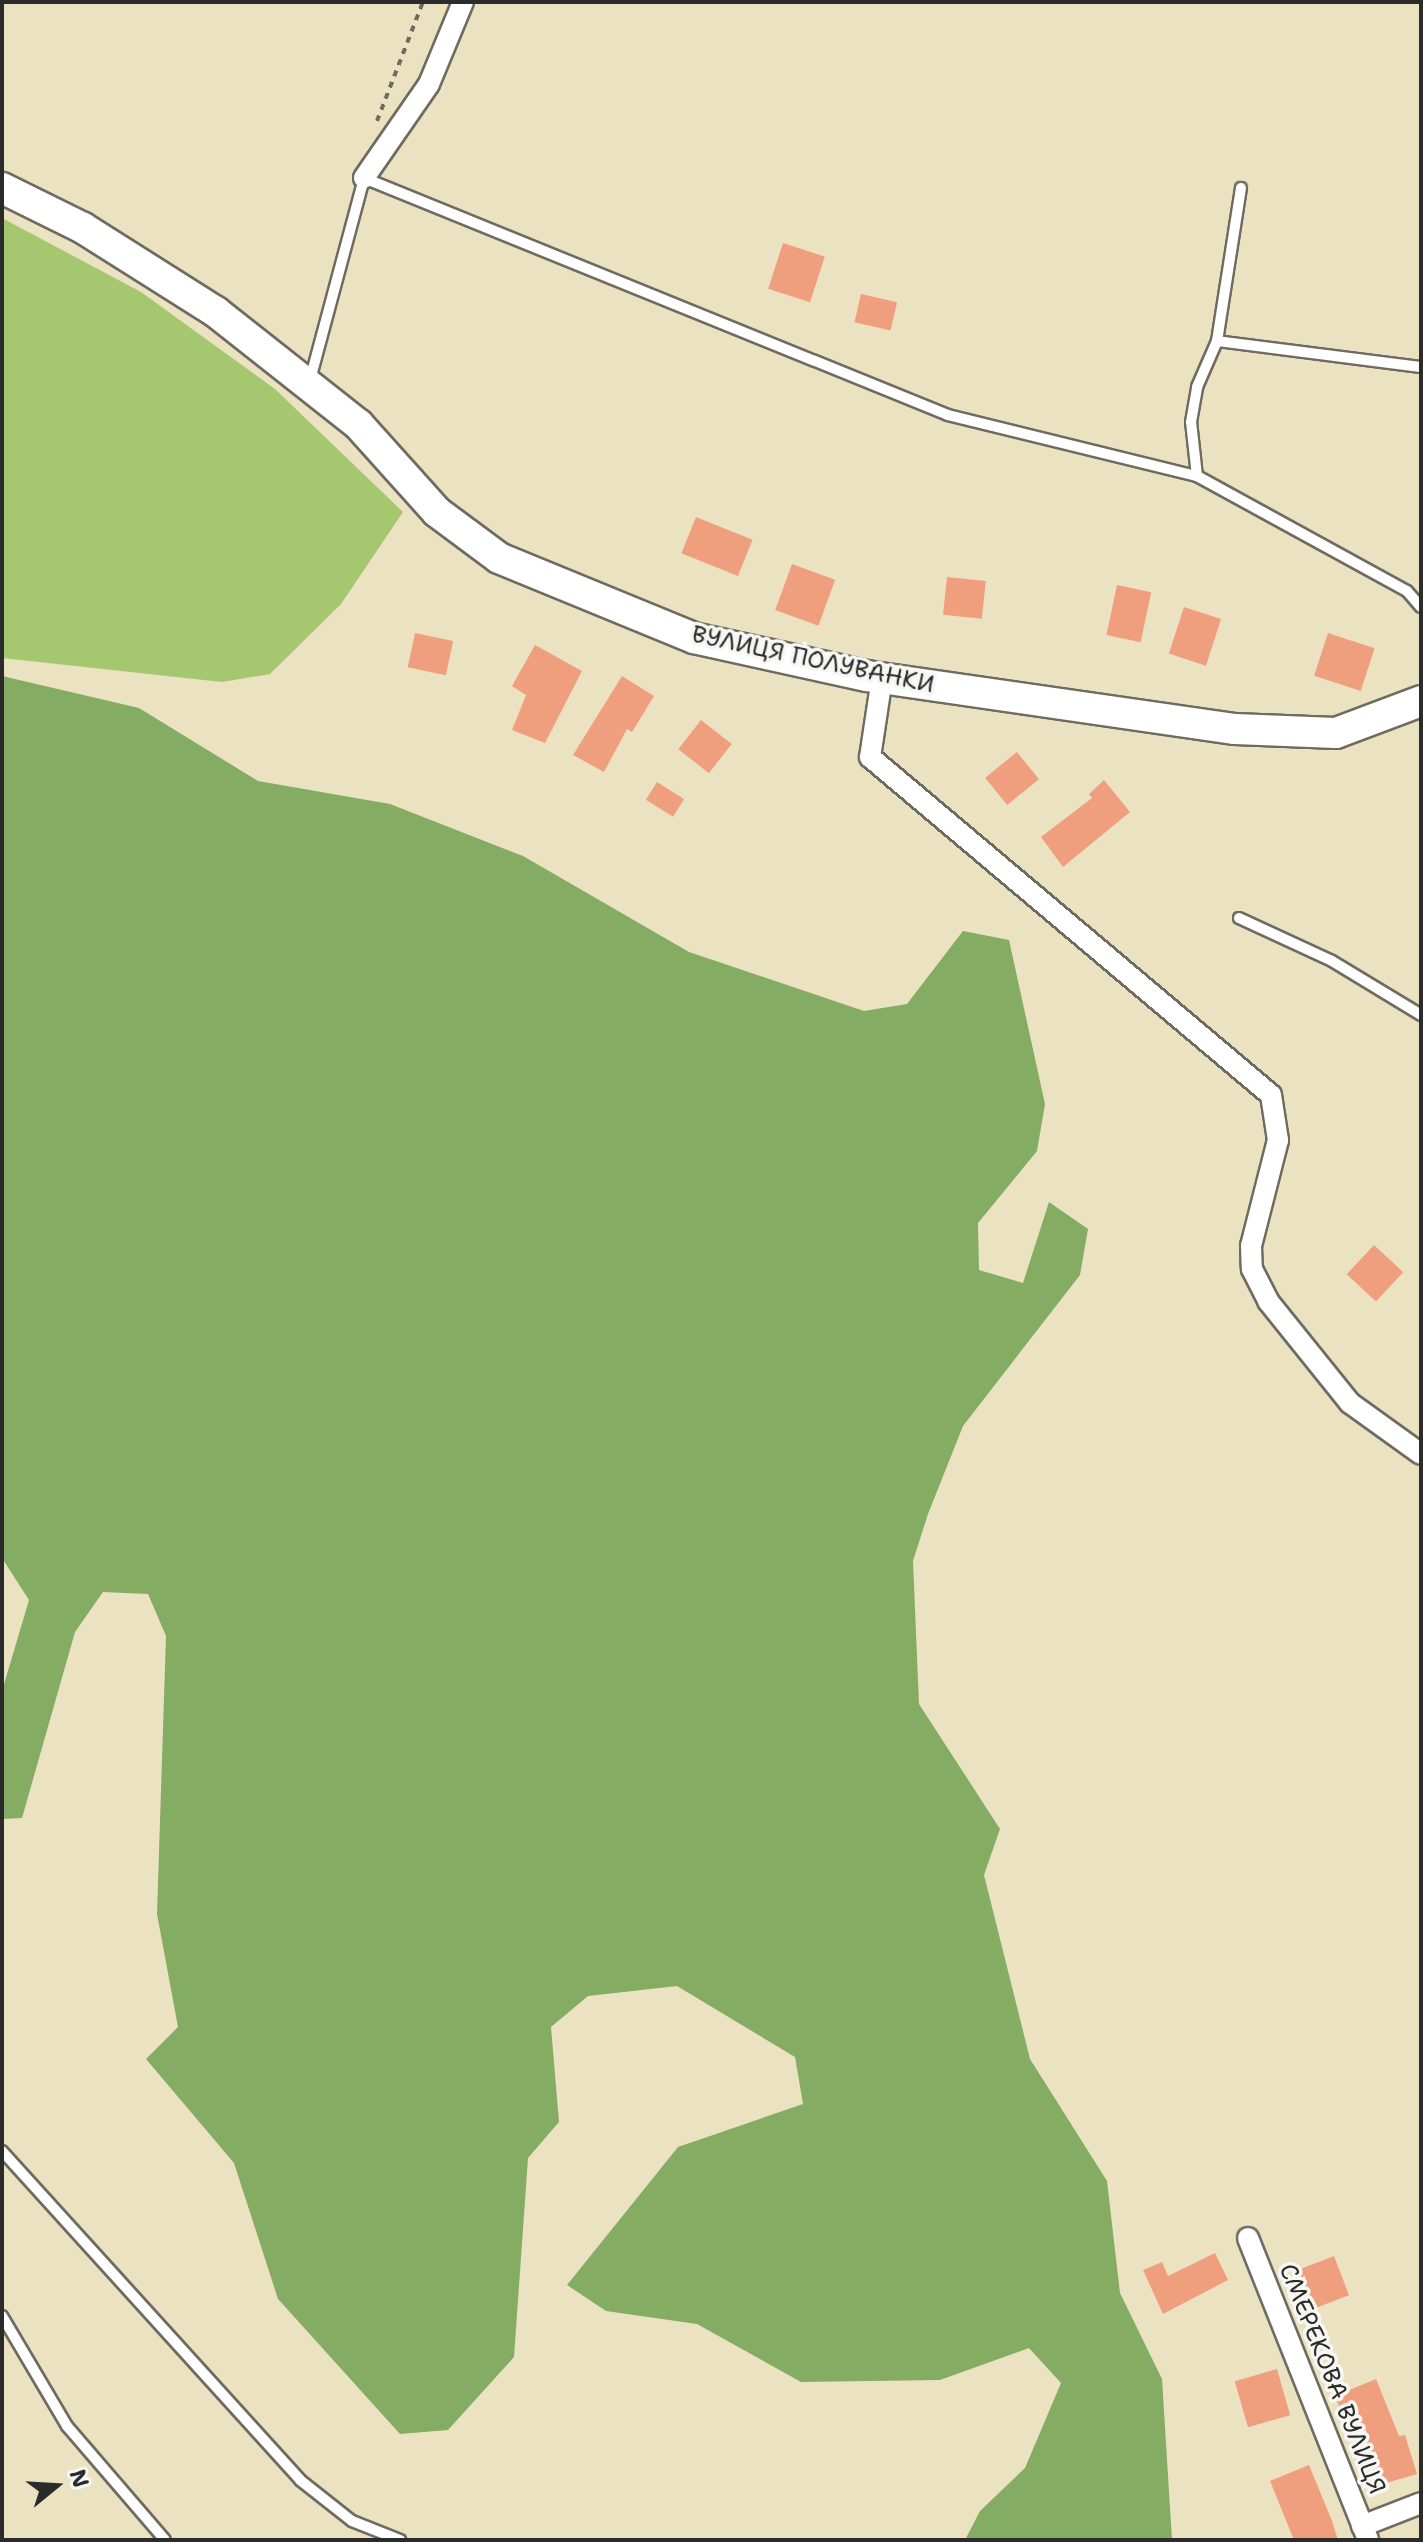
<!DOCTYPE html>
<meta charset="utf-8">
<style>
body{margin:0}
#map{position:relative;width:1423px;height:2542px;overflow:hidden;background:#ebe2c2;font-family:"Shantell Sans",sans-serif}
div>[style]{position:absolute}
.green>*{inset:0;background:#a5c770}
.forest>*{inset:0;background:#84ac62}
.building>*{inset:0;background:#f09f7e;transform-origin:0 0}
.path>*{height:4px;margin-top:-2px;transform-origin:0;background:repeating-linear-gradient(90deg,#6e6b60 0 6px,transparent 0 12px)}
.roads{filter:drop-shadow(2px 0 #6e6b60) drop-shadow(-2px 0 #6e6b60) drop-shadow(0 2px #6e6b60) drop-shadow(0 -2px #6e6b60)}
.lane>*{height:10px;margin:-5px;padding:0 5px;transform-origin:5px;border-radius:5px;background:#fff}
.street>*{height:20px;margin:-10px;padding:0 10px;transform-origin:10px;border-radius:10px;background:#fff}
.secondary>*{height:30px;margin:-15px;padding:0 15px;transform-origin:15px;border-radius:15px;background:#fff}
span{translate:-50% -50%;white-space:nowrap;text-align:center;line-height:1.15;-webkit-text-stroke:7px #f6f6f2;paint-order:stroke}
.street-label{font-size:24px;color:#2b2b2b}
.frame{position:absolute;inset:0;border:4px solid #2b2b2b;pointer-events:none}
.north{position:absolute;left:16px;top:2446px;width:80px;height:80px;-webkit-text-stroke:6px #f6f6f2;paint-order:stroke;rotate:72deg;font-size:22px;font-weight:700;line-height:32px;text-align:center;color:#2b2b2b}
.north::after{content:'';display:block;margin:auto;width:28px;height:36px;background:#2b2b2b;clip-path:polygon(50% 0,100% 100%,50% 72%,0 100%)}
</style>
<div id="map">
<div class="green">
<div style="clip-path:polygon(2px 218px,141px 292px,275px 389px,403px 512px,341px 604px,270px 674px,222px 682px,2px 658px)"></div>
</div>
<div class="forest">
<div style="clip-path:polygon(2px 676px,139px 708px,258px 781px,390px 804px,523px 856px,689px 952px,864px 1011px,907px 1004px,963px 931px,1009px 940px,1045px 1104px,1037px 1151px,978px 1223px,979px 1270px,1023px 1283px,1049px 1202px,1088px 1229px,1080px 1275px,963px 1426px,928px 1514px,913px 1561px,919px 1704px,1000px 1829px,984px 1875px,1030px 2059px,1107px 2181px,1120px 2293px,1162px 2379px,1172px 2540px,965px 2540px,980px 2511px,1025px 2468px,1061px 2383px,1029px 2348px,940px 2380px,801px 2382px,697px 2324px,606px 2311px,567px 2285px,678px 2147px,803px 2104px,795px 2057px,677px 1986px,588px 1996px,551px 2027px,559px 2122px,528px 2158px,514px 2357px,448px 2430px,400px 2434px,278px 2299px,234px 2163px,146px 2059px,178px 2027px,157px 1914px,166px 1636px,148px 1594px,103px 1592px,75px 1632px,22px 1818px,2px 1819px,2px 1691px,29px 1600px,2px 1558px)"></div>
</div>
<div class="building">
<div style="left:783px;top:243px;width:44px;height:48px;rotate:18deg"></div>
<div style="left:861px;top:294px;width:37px;height:29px;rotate:13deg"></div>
<div style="left:696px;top:517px;width:61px;height:39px;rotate:22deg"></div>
<div style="left:792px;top:564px;width:46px;height:49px;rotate:20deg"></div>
<div style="left:947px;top:577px;width:39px;height:38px;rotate:6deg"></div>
<div style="left:1117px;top:585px;width:35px;height:51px;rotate:12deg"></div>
<div style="left:1184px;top:607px;width:39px;height:49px;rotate:18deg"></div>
<div style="left:415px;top:633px;width:39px;height:35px;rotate:12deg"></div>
<div style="left:1328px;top:633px;width:49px;height:45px;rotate:18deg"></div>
<div style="clip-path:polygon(535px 645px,582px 671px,545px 743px,512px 730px,526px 695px,512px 686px)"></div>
<div style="clip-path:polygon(622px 676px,654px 696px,632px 732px,627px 729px,604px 772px,573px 755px)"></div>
<div style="left:701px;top:720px;width:39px;height:37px;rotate:38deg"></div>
<div style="left:1017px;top:752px;width:35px;height:41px;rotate:51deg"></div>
<div style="clip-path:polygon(1104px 780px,1130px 812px,1063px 867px,1041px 837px,1092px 798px,1089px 794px)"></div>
<div style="left:657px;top:782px;width:32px;height:21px;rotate:32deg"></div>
<div style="left:1374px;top:1245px;width:40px;height:40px;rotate:43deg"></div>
<div style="clip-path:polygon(1215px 2253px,1228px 2280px,1163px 2314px,1143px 2270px,1162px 2262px,1168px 2276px)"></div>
<div style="left:1334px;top:2256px;width:42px;height:43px;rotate:69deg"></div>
<div style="left:1277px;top:2369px;width:48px;height:44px;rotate:74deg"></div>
<div style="clip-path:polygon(1376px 2379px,1399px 2436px,1405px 2435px,1417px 2474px,1379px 2485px,1361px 2423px,1348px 2428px,1335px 2396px)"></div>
<div style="clip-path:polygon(1309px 2465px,1332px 2521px,1338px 2540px,1294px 2540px,1270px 2481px)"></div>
</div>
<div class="path">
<div style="left:377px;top:121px;width:128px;rotate:-68.9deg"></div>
</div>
<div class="roads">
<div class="lane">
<div style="left:1217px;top:341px;width:155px;rotate:-81.1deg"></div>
<div style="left:310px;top:380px;width:209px;rotate:-75deg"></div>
<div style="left:364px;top:178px;width:630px;rotate:22.09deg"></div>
<div style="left:948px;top:415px;width:256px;rotate:13.8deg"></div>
<div style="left:1197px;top:476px;width:239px;rotate:28.7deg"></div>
<div style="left:1407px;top:591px;width:21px;rotate:49deg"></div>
<div style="left:1197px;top:476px;width:54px;rotate:-96.3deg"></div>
<div style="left:1191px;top:422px;width:36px;rotate:-80deg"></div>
<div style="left:1197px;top:387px;width:50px;rotate:-66.5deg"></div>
<div style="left:1217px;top:341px;width:206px;rotate:7.3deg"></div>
<div style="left:1239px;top:918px;width:102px;rotate:24.8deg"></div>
<div style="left:1332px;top:961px;width:104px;rotate:31.2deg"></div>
<div style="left:2px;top:2151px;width:444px;rotate:47.8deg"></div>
<div style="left:300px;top:2480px;width:66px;rotate:38.3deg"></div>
<div style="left:352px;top:2521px;width:52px;rotate:21.6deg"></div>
<div style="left:2px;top:2316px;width:128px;rotate:59.4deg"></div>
<div style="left:67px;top:2426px;width:150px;rotate:49.3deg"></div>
</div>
<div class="street">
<div style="left:364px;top:178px;width:114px;rotate:-55.3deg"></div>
<div style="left:429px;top:84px;width:89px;rotate:-67.5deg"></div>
<div style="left:882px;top:678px;width:80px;rotate:98.6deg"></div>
<div style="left:870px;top:757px;width:524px;rotate:40.13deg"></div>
<div style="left:1271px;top:1095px;width:46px;rotate:81.2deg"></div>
<div style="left:1278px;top:1140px;width:109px;rotate:104.3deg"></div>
<div style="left:1251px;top:1246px;width:23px;rotate:88deg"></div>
<div style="left:1252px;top:1269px;width:36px;rotate:63deg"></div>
<div style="left:1268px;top:1301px;width:131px;rotate:51.2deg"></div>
<div style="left:1350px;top:1403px;width:87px;rotate:35.7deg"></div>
<div style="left:1248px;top:2238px;width:325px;rotate:68.3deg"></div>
<div style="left:1362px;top:2526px;width:63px;rotate:-21.3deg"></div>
</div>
<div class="secondary">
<div style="left:2px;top:188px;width:90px;rotate:26.3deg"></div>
<div style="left:83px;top:228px;width:157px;rotate:32.3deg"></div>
<div style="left:216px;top:312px;width:181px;rotate:38.3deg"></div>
<div style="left:358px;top:424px;width:118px;rotate:48.1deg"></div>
<div style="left:437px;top:512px;width:77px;rotate:36.6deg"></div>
<div style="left:499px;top:558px;width:211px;rotate:22.3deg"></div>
<div style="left:694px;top:638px;width:177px;rotate:12.4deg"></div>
<div style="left:867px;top:676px;width:372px;rotate:8.2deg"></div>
<div style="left:1235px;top:729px;width:101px;rotate:2.3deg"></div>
<div style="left:1336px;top:733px;width:91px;rotate:-20.6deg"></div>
</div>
</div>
<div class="street-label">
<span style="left:813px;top:660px;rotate:12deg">ВУЛИЦЯ ПОЛУВАНКИ</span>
<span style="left:1332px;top:2379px;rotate:68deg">СМЕРЕКОВА ВУЛИЦЯ</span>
</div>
<div class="frame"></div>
<div class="north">N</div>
</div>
